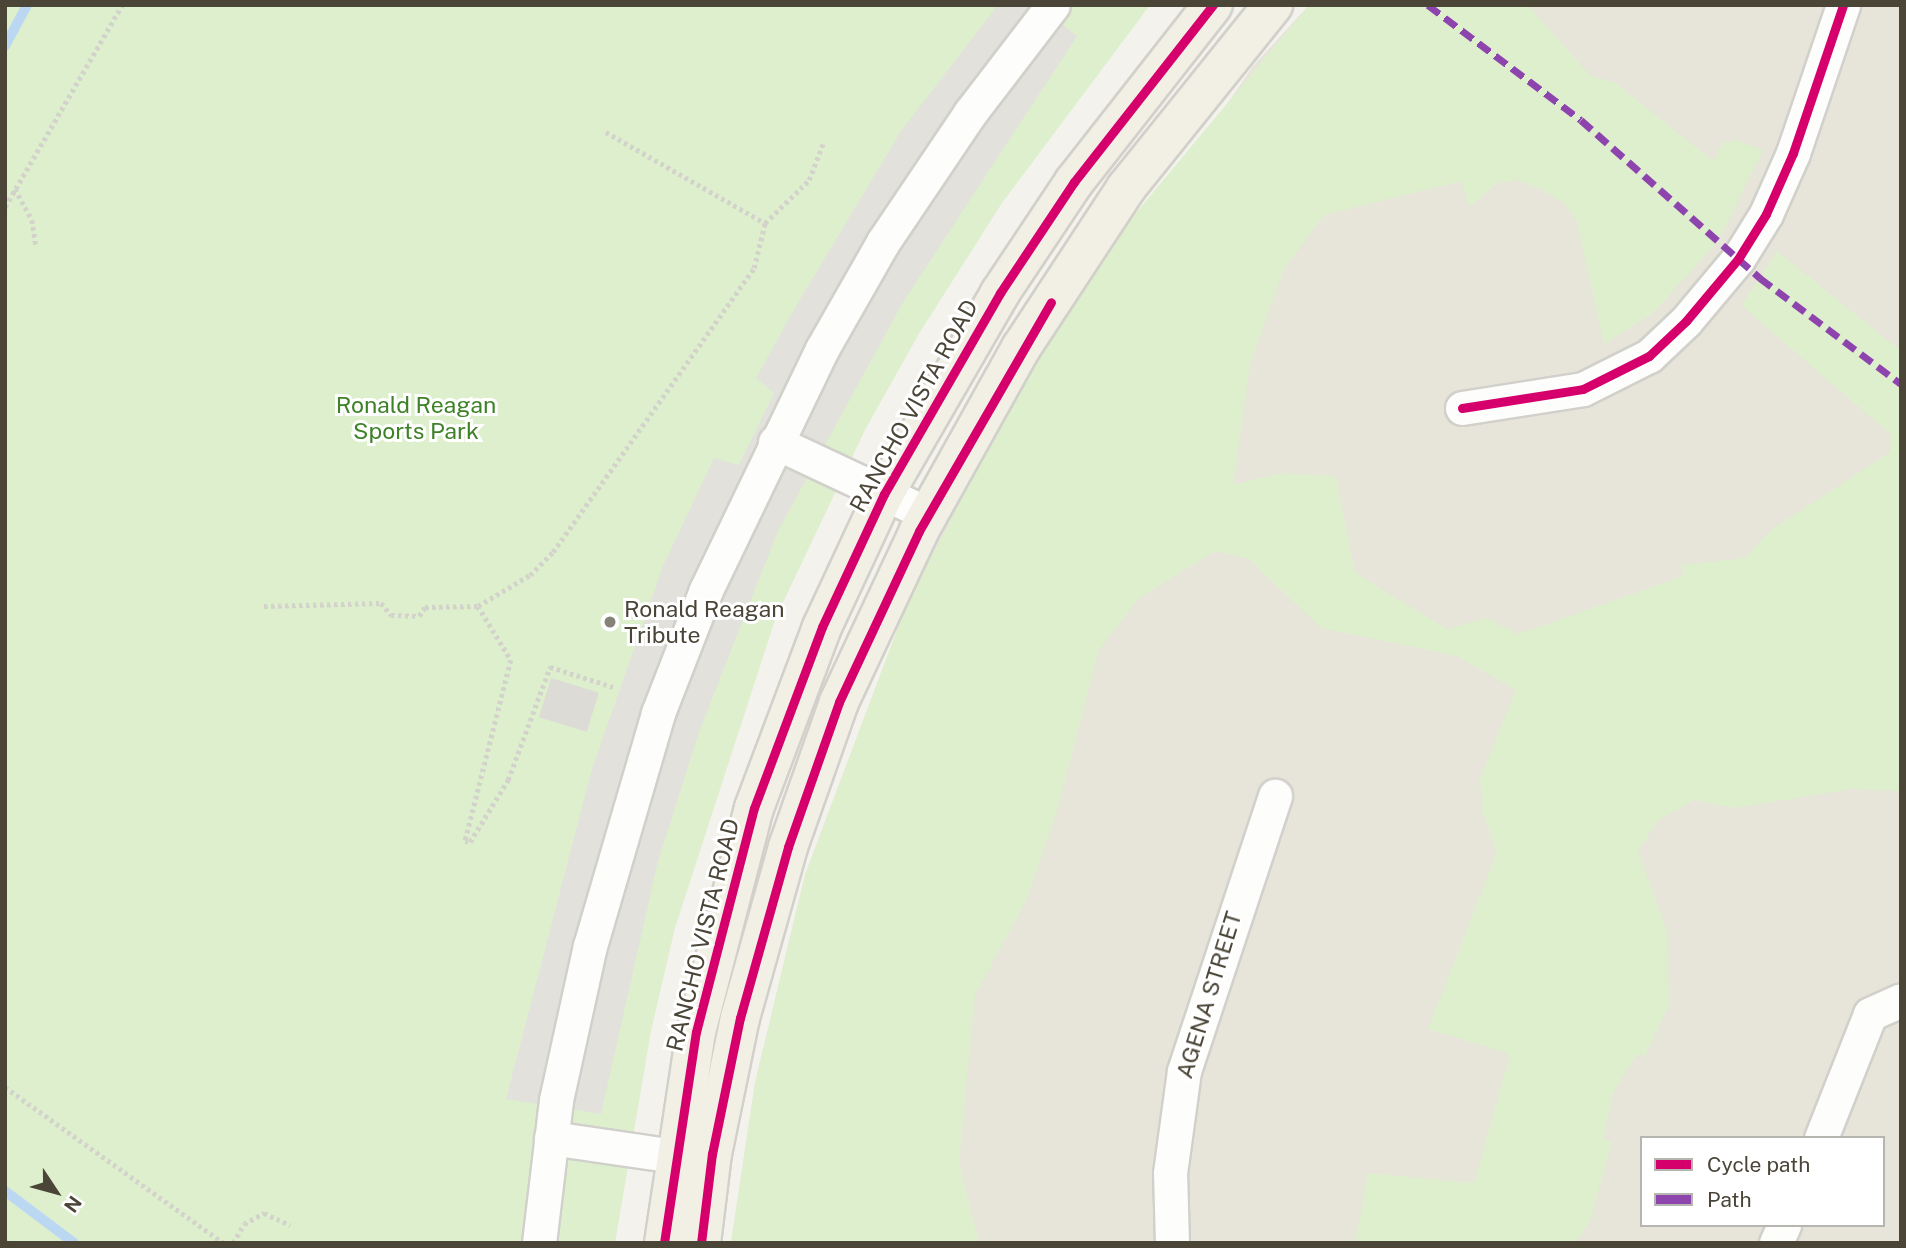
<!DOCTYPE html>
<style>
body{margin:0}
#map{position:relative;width:1906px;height:1248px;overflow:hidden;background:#f3f2ed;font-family:"Public Sans",sans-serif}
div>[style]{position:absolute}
.residential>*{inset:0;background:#e7e4da}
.green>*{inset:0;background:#ddefcd}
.parking>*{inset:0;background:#e2e1dc}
.stream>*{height:10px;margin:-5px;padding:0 5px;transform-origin:5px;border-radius:5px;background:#bcd7f2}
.building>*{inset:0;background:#dddbd5;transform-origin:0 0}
.path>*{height:4.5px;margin-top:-2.25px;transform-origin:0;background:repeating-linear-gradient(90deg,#d3d2cb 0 3.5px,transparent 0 7px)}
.roads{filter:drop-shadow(2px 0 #d1d0ca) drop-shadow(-2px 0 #d1d0ca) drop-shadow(0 2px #d1d0ca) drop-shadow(0 -2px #d1d0ca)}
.minor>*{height:33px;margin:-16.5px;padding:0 16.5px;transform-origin:16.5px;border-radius:16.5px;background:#fdfdfc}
.major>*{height:38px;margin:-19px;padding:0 19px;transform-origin:19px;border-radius:19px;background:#f2f0e5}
.quiet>*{height:7px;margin-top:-3.5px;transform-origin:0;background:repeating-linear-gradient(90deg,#8e44ad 0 14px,transparent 0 21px)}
.cycleway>*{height:9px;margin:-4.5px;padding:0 4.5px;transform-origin:4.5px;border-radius:4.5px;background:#d6006c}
.dots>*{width:19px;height:19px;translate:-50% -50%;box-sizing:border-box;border:4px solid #fff;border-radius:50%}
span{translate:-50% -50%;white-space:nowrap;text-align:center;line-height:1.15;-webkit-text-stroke:6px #fff;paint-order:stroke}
.park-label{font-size:23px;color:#3e8127}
.street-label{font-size:23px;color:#4b4538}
.poi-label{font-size:23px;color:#4b4538}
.left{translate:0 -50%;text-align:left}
.frame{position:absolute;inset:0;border:7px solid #4b4538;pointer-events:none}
.legend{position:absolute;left:1640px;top:1136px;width:245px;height:91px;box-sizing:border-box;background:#fff;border:2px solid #b7b5af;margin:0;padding:9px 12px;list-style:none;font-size:21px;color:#4b4538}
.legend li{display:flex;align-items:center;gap:14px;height:35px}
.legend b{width:35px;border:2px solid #b7b5af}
.north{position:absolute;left:21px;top:1157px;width:70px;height:70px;-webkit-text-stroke:5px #fff;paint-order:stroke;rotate:126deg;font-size:19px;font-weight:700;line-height:28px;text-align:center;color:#4b4538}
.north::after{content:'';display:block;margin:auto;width:24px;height:32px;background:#4b4538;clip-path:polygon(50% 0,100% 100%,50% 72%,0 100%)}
</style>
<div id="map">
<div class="residential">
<div style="clip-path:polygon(evenodd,1309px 5px,1901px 5px,1901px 1243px,731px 1243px,755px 1083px,805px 875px,907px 604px,966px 486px,1253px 66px,1309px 5px,1642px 1138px,1883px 1138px,1883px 1225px,1642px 1225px,1642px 1138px)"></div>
</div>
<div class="green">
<div style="clip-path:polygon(5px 5px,1150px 5px,1002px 203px,920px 332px,866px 428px,776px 617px,675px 928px,651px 1031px,615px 1243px,5px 1243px)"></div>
<div style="clip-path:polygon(1309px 5px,1527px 5px,1591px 76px,1614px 82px,1713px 161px,1723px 143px,1735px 140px,1763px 150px,1719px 240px,1652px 314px,1604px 344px,1577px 222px,1568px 206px,1547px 192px,1519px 180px,1498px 183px,1469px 207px,1461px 181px,1324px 215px,1284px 269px,1250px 364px,1233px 485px,1281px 473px,1336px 476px,1355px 573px,1447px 629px,1486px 618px,1518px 634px,1684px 576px,1681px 565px,1745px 558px,1770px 531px,1890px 452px,1891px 435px,1741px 305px,1777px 251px,1901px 351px,1901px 791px,1852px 789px,1734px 808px,1694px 800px,1657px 821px,1638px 852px,1667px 931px,1669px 1005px,1645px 1056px,1637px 1054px,1613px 1093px,1603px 1139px,1612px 1142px,1590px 1221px,1575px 1243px,1355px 1243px,1368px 1173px,1474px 1183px,1510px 1054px,1428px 1029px,1497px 852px,1482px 810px,1480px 780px,1516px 690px,1457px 656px,1321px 628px,1249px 559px,1215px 551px,1138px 599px,1099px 650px,1056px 815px,1026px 901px,975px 995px,959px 1163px,979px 1243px,731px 1243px,755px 1083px,805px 875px,907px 604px,1024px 379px,1116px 237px)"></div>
</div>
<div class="parking">
<div style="clip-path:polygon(998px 5px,1037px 5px,1077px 36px,902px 304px,778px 531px,699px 732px,657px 865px,601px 1114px,506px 1099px,592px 769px,663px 566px,714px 458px,739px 465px,774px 393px,756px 378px,799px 301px,901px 131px)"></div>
</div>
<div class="stream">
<div style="left:5px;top:46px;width:47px;rotate:-61.8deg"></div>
<div style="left:5px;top:1191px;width:86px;rotate:37deg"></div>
</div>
<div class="building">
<div style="left:551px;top:678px;width:50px;height:41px;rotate:17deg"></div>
</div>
<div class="path">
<div style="left:606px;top:132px;width:183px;rotate:29.8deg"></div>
<div style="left:15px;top:189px;width:35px;rotate:61deg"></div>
<div style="left:32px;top:220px;width:26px;rotate:81deg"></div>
<div style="left:5px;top:207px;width:233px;rotate:-59.9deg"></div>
<div style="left:264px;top:606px;width:117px;rotate:-1.5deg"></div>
<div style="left:381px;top:603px;width:16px;rotate:50deg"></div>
<div style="left:391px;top:615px;width:28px;rotate:2deg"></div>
<div style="left:419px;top:616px;width:11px;rotate:-56deg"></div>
<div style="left:425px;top:607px;width:53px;rotate:-1.1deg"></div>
<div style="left:478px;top:606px;width:63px;rotate:58.6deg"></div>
<div style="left:511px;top:660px;width:188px;rotate:104.2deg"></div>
<div style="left:465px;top:842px;width:5px"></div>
<div style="left:470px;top:842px;width:73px;rotate:-58.5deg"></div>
<div style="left:508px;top:780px;width:121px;rotate:-69.6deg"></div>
<div style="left:550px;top:667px;width:66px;rotate:17.6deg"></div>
<div style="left:478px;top:606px;width:61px;rotate:-30.8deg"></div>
<div style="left:530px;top:575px;width:33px;rotate:-45deg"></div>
<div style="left:553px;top:552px;width:348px;rotate:-54.7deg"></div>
<div style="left:754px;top:268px;width:46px;rotate:-76.3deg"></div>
<div style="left:765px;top:223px;width:62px;rotate:-44.3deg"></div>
<div style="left:809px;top:180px;width:42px;rotate:-69deg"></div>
<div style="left:5px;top:1087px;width:269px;rotate:35.5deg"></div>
<div style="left:5px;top:1241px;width:4px;rotate:34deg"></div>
<div style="left:233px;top:1243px;width:22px;rotate:-60deg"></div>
<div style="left:244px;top:1224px;width:23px;rotate:-29deg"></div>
<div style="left:264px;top:1213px;width:29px;rotate:25deg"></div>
</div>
<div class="roads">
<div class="minor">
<div style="left:1462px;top:408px;width:122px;rotate:-8.9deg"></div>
<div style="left:1583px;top:389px;width:74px;rotate:-26.6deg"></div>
<div style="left:1649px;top:356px;width:51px;rotate:-43.4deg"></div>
<div style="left:1686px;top:321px;width:81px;rotate:-50deg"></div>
<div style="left:1738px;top:259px;width:53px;rotate:-58.1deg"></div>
<div style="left:1766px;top:214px;width:67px;rotate:-66.1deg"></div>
<div style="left:1793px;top:153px;width:156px;rotate:-71.3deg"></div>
<div style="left:775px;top:442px;width:169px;rotate:25.2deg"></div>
<div style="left:551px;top:1138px;width:124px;rotate:8.3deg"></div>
<div style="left:1821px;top:1138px;width:133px;rotate:-68.4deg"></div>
<div style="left:1870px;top:1014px;width:34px;rotate:-24deg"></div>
<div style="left:539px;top:1243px;width:144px;rotate:-83.2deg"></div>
<div style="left:556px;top:1100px;width:158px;rotate:-77.6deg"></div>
<div style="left:590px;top:946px;width:243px;rotate:-73.7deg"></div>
<div style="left:658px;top:713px;width:132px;rotate:-68.7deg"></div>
<div style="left:706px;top:590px;width:267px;rotate:-64.3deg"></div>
<div style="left:822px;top:349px;width:123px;rotate:-60.3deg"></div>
<div style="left:883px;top:242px;width:156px;rotate:-56deg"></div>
<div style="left:970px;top:113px;width:136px;rotate:-52.5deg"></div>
<div style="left:1172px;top:1243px;width:70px;rotate:-91.6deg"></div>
<div style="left:1170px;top:1173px;width:103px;rotate:-82.2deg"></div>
<div style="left:1184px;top:1071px;width:290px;rotate:-71.7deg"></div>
<div style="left:1776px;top:1243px;width:20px;rotate:-66deg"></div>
</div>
<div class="major">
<div style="left:664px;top:1243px;width:213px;rotate:-81.4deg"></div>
<div style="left:696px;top:1032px;width:231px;rotate:-75.5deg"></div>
<div style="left:754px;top:808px;width:193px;rotate:-69.4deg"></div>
<div style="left:822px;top:627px;width:147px;rotate:-65deg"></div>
<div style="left:884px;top:494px;width:232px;rotate:-60deg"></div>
<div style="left:1000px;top:293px;width:133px;rotate:-56.3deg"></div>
<div style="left:1074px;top:182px;width:225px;rotate:-51.9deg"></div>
<div style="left:701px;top:1243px;width:90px;rotate:-83deg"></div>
<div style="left:712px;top:1154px;width:139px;rotate:-78.4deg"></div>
<div style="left:740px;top:1018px;width:178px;rotate:-74.3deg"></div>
<div style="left:788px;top:847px;width:154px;rotate:-70.6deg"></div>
<div style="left:839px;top:702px;width:189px;rotate:-64.9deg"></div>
<div style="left:919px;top:531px;width:210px;rotate:-60.9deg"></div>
<div style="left:1021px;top:348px;width:191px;rotate:-56.7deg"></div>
<div style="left:1126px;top:188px;width:235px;rotate:-51.2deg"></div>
</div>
</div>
<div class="quiet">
<div style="left:1428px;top:5px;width:191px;rotate:36.9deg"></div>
<div style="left:1581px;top:120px;width:239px;rotate:41.4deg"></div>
<div style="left:1760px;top:278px;width:176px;rotate:36.9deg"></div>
</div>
<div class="cycleway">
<div style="left:1462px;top:408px;width:122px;rotate:-8.9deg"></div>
<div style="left:1583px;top:389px;width:74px;rotate:-26.6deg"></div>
<div style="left:1649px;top:356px;width:51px;rotate:-43.4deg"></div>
<div style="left:1686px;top:321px;width:81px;rotate:-50deg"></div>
<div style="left:1738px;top:259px;width:53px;rotate:-58.1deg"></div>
<div style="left:1766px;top:214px;width:67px;rotate:-66.1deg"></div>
<div style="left:1793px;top:153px;width:156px;rotate:-71.3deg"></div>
<div style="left:664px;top:1243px;width:213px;rotate:-81.4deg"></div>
<div style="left:696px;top:1032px;width:231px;rotate:-75.5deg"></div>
<div style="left:754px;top:808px;width:193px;rotate:-69.4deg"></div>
<div style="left:822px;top:627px;width:147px;rotate:-65deg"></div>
<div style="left:884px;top:494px;width:232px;rotate:-60deg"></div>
<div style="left:1000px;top:293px;width:133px;rotate:-56.3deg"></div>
<div style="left:1074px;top:182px;width:225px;rotate:-51.9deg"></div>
<div style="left:701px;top:1243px;width:90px;rotate:-83deg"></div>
<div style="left:712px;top:1154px;width:139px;rotate:-78.4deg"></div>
<div style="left:740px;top:1018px;width:178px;rotate:-74.3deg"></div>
<div style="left:788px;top:847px;width:154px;rotate:-70.6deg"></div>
<div style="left:839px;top:702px;width:189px;rotate:-64.9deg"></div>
<div style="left:919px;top:531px;width:264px;rotate:-60deg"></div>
</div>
<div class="dots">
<div style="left:610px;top:622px;background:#868277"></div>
</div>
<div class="park-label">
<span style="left:416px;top:418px">Ronald Reagan<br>Sports Park</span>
</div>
<div class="street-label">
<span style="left:914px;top:406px;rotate:-61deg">RANCHO VISTA ROAD</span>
<span style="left:703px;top:935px;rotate:-76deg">RANCHO VISTA ROAD</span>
<span style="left:1209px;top:995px;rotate:-73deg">AGENA STREET</span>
</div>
<div class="poi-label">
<span class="left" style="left:624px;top:622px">Ronald Reagan<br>Tribute</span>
</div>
<div class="frame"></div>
<ul class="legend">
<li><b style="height:9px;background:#d6006c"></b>Cycle path</li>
<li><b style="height:9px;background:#8e44ad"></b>Path</li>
</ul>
<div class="north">N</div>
</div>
